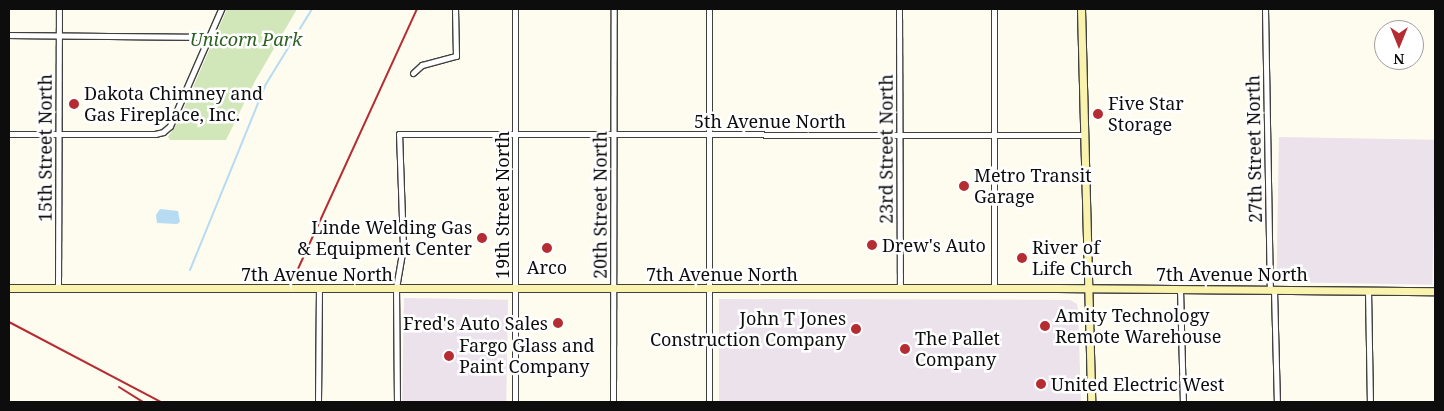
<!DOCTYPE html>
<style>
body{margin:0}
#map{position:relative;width:1444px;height:411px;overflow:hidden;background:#fefbef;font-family:"Noto Serif",serif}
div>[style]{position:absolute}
.industrial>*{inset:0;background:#ebe2ec;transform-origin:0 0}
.green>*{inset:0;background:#d1e7ba}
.water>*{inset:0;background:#b6dbf3}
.stream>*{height:2px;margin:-1px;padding:0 1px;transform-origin:1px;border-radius:1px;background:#b6dbf3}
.roads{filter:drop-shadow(1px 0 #404040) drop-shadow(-1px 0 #404040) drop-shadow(0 1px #404040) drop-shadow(0 -1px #404040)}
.street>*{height:5px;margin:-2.5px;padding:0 2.5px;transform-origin:2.5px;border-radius:2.5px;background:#fff}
.secondary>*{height:7px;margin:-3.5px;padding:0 3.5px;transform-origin:3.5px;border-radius:3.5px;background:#faf3ad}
.rail>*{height:2px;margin:-1px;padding:0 1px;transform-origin:1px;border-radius:1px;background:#b52d32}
.dots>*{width:14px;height:14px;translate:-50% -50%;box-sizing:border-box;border:2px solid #fff;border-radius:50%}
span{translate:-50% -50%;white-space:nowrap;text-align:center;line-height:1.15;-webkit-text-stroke:5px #fff;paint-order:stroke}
.park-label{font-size:18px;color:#2e6121;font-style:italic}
.poi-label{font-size:18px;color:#0d0d0d}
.left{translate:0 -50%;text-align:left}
.right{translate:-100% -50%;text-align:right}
.street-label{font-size:18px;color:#0d0d0d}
.frame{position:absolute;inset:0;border:10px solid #0d0d0d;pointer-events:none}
.north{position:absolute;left:1374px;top:20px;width:50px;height:50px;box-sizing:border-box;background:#fff;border:1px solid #9e9e9e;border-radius:50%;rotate:180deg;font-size:14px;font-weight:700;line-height:20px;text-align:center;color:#0d0d0d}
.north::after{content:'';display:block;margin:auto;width:18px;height:22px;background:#b52d32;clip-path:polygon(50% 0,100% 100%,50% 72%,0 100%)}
</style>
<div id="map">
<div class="industrial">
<div style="left:1279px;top:137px;width:156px;height:145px;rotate:1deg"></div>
<div style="left:404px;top:298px;width:104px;height:104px;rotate:1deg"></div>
<div style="clip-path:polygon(719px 299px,1070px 300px,1077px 304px,1078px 311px,1081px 402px,719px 402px)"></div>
</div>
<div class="green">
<div style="clip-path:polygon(227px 9px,297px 9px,255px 81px,226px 140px,170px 140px,168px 137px,178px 122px)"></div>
</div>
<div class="water">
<div style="clip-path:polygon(160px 209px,178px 211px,180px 222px,177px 224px,157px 223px,156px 215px)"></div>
</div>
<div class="stream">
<div style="left:190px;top:270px;width:201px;rotate:-67.8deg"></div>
<div style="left:266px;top:84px;width:88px;rotate:-58.5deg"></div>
</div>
<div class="roads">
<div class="street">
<div style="left:515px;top:9px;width:393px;rotate:90deg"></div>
<div style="left:709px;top:9px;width:393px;rotate:90deg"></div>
<div style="left:899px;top:9px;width:280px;rotate:89.8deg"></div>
<div style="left:1265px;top:9px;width:281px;rotate:89deg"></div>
<div style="left:9px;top:35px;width:200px;rotate:0.6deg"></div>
<div style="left:413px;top:73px;width:12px;rotate:-42deg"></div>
<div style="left:422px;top:65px;width:35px;rotate:-15deg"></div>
<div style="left:456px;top:56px;width:47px;rotate:-91.2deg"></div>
<div style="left:9px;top:134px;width:146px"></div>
<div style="left:155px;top:134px;width:8px;rotate:-14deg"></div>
<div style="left:163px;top:132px;width:9px;rotate:-41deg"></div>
<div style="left:170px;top:126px;width:128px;rotate:-66.4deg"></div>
<div style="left:58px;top:288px;width:279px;rotate:-89.8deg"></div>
<div style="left:994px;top:289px;width:280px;rotate:-90deg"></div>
<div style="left:1180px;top:289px;width:113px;rotate:88.5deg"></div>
<div style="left:1274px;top:290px;width:112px;rotate:88.5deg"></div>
<div style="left:1368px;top:290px;width:112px;rotate:89deg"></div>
<div style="left:318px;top:402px;width:113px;rotate:-89.5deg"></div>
<div style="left:397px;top:402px;width:114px;rotate:-90.5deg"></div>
<div style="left:396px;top:288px;width:42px;rotate:-80.3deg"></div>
<div style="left:403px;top:247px;width:113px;rotate:-92deg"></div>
<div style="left:399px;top:134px;width:685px;rotate:0.08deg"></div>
<div style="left:613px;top:402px;width:393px;rotate:-89.9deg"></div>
</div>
<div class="secondary">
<div style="left:1081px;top:9px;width:393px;rotate:88.5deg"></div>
<div style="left:9px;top:288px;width:1048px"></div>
<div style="left:1057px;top:288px;width:378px;rotate:0.5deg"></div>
</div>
</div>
<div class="rail">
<div style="left:297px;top:271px;width:288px;rotate:-65.4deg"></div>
<div style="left:9px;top:322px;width:172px;rotate:27.8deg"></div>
<div style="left:119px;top:387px;width:28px;rotate:32deg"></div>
</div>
<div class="dots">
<div style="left:74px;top:104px;background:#b52d32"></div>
<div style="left:1098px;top:114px;background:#b52d32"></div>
<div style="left:964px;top:186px;background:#b52d32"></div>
<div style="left:482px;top:238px;background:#b52d32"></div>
<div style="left:872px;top:245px;background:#b52d32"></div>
<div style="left:547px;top:248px;background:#b52d32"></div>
<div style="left:1022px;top:258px;background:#b52d32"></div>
<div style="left:558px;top:323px;background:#b52d32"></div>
<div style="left:1045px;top:326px;background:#b52d32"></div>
<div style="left:856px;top:329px;background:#b52d32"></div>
<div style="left:905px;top:349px;background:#b52d32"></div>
<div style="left:449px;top:356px;background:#b52d32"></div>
<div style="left:1041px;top:384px;background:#b52d32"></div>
</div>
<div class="park-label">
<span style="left:246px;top:39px">Unicorn Park</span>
</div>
<div class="poi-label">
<span class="left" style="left:84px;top:104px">Dakota Chimney and<br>Gas Fireplace, Inc.</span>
<span class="left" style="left:1108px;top:114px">Five Star<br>Storage</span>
<span class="left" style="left:974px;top:186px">Metro Transit<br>Garage</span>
<span class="right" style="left:472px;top:238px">Linde Welding Gas<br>&amp; Equipment Center</span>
<span class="left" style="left:882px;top:245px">Drew's Auto</span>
<span class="left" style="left:1032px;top:258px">River of<br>Life Church</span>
<span style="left:547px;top:267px">Arco</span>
<span class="left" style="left:1055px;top:326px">Amity Technology<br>Remote Warehouse</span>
<span class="right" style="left:846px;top:329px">John T Jones<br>Construction Company</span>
<span class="right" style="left:548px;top:323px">Fred's Auto Sales</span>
<span class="left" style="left:915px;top:349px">The Pallet<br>Company</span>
<span class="left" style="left:459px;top:356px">Fargo Glass and<br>Paint Company</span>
<span class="left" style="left:1051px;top:384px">United Electric West</span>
</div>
<div class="street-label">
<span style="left:770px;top:121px">5th Avenue North</span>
<span style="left:45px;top:148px;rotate:-90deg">15th Street North</span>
<span style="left:886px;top:149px;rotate:-90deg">23rd Street North</span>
<span style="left:1254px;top:149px;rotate:-91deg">27th Street North</span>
<span style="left:502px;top:205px;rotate:-90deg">19th Street North</span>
<span style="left:600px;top:205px;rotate:-90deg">20th Street North</span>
<span style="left:317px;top:274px">7th Avenue North</span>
<span style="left:722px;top:274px">7th Avenue North</span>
<span style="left:1232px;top:274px">7th Avenue North</span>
</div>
<div class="frame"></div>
<div class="north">N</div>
</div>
